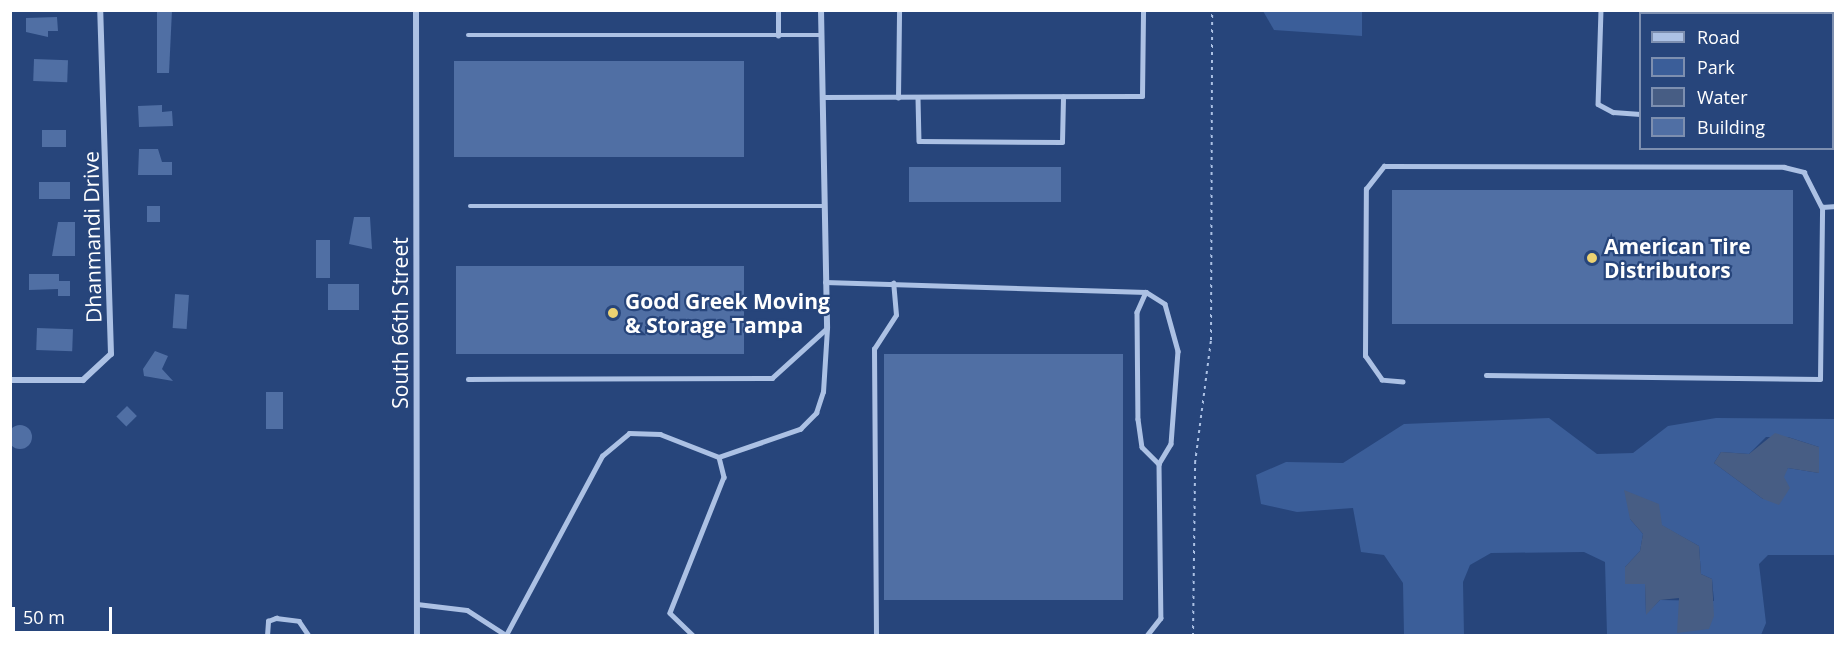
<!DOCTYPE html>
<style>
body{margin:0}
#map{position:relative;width:1846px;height:646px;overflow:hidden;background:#27457b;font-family:"Open Sans",sans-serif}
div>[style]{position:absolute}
.green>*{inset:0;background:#3b5e99}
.water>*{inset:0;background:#475d84}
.building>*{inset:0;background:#506fa4;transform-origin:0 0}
.round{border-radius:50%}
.path>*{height:2px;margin-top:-1px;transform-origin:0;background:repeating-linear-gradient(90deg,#acc1e4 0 3px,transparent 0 7.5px)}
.lane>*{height:4.5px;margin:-2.25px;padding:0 2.25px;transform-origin:2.25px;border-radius:2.25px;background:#acc1e4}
.street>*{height:6px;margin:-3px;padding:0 3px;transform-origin:3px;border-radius:3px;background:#acc1e4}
.dots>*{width:16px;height:16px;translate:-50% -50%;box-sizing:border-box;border:3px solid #27457b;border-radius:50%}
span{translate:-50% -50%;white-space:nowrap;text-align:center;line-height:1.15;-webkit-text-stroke:4.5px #27457b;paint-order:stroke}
.street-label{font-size:21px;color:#fff}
.poi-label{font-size:21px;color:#fff;font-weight:700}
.left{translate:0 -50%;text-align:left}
.frame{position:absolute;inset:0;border:12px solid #fff;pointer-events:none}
.legend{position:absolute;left:1639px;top:12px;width:195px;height:138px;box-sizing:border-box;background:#27457b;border:2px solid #7d8fb0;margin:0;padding:8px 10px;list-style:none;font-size:18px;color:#fff}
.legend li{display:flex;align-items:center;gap:12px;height:30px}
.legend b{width:30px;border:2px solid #7d8fb0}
.scale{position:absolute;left:12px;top:607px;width:100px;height:27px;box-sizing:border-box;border:3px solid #fff;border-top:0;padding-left:8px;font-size:18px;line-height:21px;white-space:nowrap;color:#fff;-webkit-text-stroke:4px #27457b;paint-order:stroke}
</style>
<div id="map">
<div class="green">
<div style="clip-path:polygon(1263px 11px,1362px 11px,1362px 36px,1274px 30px)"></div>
<div style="clip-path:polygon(evenodd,1549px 418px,1597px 454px,1633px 453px,1668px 426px,1716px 418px,1835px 419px,1835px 555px,1768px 555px,1759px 564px,1766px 623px,1761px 635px,1607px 635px,1605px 562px,1584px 552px,1491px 553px,1470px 565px,1463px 582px,1464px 635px,1404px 635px,1403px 583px,1384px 555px,1361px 552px,1353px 508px,1297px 512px,1261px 504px,1256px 475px,1286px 462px,1343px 463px,1404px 424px,1549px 418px,1766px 437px,1788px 437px,1819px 447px,1819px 473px,1788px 468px,1763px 499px,1714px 463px,1721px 452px,1749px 454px,1766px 437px,1549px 418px,1630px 519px,1661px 525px,1699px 546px,1701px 574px,1712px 579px,1714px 601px,1660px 600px,1646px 614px,1645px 584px,1626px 584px,1625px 567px,1640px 551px,1643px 534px,1630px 519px)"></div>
</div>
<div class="water">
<div style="clip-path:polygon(1775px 433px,1819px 447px,1819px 473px,1788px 468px,1784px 477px,1790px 488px,1779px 505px,1763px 499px,1714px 463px,1721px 452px,1749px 454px)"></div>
<div style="clip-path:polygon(1624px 490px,1659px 504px,1662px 525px,1699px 546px,1701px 574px,1712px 579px,1714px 616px,1709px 629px,1677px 633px,1679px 598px,1660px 600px,1646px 615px,1645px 584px,1625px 584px,1625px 567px,1640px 551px,1643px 534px,1630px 519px)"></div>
</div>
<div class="building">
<div style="clip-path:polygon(157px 10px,172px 10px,169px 73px,157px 73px)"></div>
<div style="clip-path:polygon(57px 17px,58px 31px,48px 31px,48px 37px,26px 32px,26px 18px)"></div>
<div style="left:34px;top:59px;width:34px;height:22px;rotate:2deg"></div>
<div style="left:454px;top:61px;width:290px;height:96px"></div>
<div style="clip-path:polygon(162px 105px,162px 112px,172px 111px,173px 126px,139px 127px,138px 106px)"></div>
<div style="left:42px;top:130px;width:24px;height:17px"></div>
<div style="clip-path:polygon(139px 149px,158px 149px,162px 162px,172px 162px,172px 175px,138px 175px)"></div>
<div style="left:909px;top:167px;width:152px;height:35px"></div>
<div style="left:39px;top:182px;width:31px;height:17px"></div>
<div style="left:1392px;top:190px;width:401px;height:134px"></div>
<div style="left:147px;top:206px;width:13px;height:16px"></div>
<div style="clip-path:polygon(354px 217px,370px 217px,372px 249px,349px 244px)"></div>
<div style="clip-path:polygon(58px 222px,75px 222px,75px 256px,52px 256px)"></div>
<div style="left:316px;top:240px;width:14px;height:38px"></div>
<div style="left:456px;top:266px;width:288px;height:88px"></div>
<div style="clip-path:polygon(29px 274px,59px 274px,59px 281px,70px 281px,70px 296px,58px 296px,58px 289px,29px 290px)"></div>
<div style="left:328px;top:284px;width:31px;height:26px"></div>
<div style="left:175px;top:294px;width:14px;height:34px;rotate:4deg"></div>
<div style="left:37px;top:328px;width:36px;height:22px;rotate:2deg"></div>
<div style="clip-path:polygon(155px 351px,168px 356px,162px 369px,173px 381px,144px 376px,143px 369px)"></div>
<div style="left:884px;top:354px;width:239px;height:246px"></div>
<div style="left:266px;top:392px;width:17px;height:37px"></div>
<div style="left:127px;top:406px;width:14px;height:15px;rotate:45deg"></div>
<div class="round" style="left:8px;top:425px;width:24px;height:24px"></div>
</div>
<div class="path">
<div style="left:1193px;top:636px;width:173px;rotate:-89.3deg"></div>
<div style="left:1195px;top:463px;width:124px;rotate:-82.6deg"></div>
<div style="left:1211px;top:340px;width:330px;rotate:-89.8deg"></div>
</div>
<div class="lane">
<div style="left:1601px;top:10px;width:94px;rotate:91.8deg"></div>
<div style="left:1598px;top:104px;width:17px;rotate:28deg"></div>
<div style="left:1613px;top:112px;width:27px;rotate:4deg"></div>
<div style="left:1721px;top:14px;width:4px;rotate:-90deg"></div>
<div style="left:468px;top:35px;width:354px"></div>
<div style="left:778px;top:36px;width:26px;rotate:-90deg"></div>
<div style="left:823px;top:97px;width:319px;rotate:-0.2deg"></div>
<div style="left:1142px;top:96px;width:86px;rotate:-89.3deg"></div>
<div style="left:898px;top:98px;width:88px;rotate:-89.3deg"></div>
<div style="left:918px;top:98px;width:43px;rotate:88.7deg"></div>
<div style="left:919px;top:141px;width:143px;rotate:0.4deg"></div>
<div style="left:1062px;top:142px;width:45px;rotate:-88.7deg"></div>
<div style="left:470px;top:206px;width:353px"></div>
<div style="left:825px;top:282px;width:321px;rotate:1.8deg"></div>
<div style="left:1146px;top:292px;width:22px;rotate:32deg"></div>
<div style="left:1165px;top:304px;width:49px;rotate:74.5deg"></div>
<div style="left:1178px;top:351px;width:93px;rotate:94.3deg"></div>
<div style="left:1171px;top:444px;width:23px;rotate:121deg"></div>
<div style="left:1159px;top:464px;width:154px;rotate:89.3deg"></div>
<div style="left:1161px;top:618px;width:23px;rotate:128deg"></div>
<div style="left:1146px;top:292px;width:22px;rotate:114deg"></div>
<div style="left:1137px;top:312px;width:107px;rotate:89.5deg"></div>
<div style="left:1138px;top:419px;width:28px;rotate:82deg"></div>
<div style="left:1142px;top:447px;width:24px;rotate:45deg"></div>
<div style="left:1486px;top:375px;width:334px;rotate:0.7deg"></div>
<div style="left:1820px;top:379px;width:172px;rotate:-89.3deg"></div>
<div style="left:1822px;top:207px;width:14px;rotate:-4deg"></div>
<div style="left:468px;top:379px;width:304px;rotate:-0.2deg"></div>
<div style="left:772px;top:378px;width:74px;rotate:-42.3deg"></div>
<div style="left:1403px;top:382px;width:21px;rotate:-175deg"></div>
<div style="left:1382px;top:380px;width:29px;rotate:-125deg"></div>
<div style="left:1365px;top:356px;width:167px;rotate:-89.7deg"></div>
<div style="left:1366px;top:189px;width:29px;rotate:-52deg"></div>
<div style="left:1384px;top:166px;width:400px;rotate:0.1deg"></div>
<div style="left:1784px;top:167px;width:21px;rotate:14deg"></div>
<div style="left:1804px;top:172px;width:39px;rotate:63deg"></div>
<div style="left:719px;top:457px;width:86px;rotate:-19.1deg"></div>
<div style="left:800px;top:429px;width:23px;rotate:-45deg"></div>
<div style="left:816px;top:413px;width:22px;rotate:-72deg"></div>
<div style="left:823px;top:392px;width:64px;rotate:-86.4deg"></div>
<div style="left:417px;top:604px;width:50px;rotate:6.8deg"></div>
<div style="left:467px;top:610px;width:46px;rotate:32.7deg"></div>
<div style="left:506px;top:635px;width:203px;rotate:-61.8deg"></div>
<div style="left:602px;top:456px;width:35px;rotate:-40deg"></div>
<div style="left:629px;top:433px;width:31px;rotate:2deg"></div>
<div style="left:660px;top:434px;width:63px;rotate:21.3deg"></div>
<div style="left:719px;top:457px;width:21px;rotate:76deg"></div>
<div style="left:724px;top:477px;width:146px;rotate:111.7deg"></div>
<div style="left:670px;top:613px;width:33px;rotate:44deg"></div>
<div style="left:267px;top:636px;width:15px;rotate:-86deg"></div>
<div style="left:268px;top:621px;width:9px;rotate:-21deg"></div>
<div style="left:276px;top:618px;width:23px;rotate:7deg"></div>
<div style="left:299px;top:621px;width:18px;rotate:56deg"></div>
<div style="left:876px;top:636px;width:287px;rotate:-90.4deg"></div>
<div style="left:874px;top:349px;width:40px;rotate:-57.1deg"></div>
<div style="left:896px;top:315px;width:32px;rotate:-95deg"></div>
</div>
<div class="street">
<div style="left:416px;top:10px;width:626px;rotate:89.91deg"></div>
<div style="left:821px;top:10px;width:318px;rotate:88.9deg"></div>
<div style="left:10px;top:380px;width:73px"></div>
<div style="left:83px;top:380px;width:38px;rotate:-43deg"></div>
<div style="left:111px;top:354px;width:344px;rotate:-91.8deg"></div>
</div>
<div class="dots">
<div style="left:1592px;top:258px;background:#ecd272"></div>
<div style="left:613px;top:313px;background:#ecd272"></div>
</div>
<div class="street-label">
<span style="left:92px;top:237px;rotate:-91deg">Dhanmandi Drive</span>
<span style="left:400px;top:323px;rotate:-90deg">South 66th Street</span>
</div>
<div class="poi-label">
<span class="left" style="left:1604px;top:258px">American Tire<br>Distributors</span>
<span class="left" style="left:625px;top:313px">Good Greek Moving<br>&amp; Storage Tampa</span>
</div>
<div class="frame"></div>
<ul class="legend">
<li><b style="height:8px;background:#acc1e4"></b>Road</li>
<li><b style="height:16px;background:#3b5e99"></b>Park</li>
<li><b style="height:16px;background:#475d84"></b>Water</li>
<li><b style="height:16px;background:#506fa4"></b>Building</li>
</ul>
<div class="scale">50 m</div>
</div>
